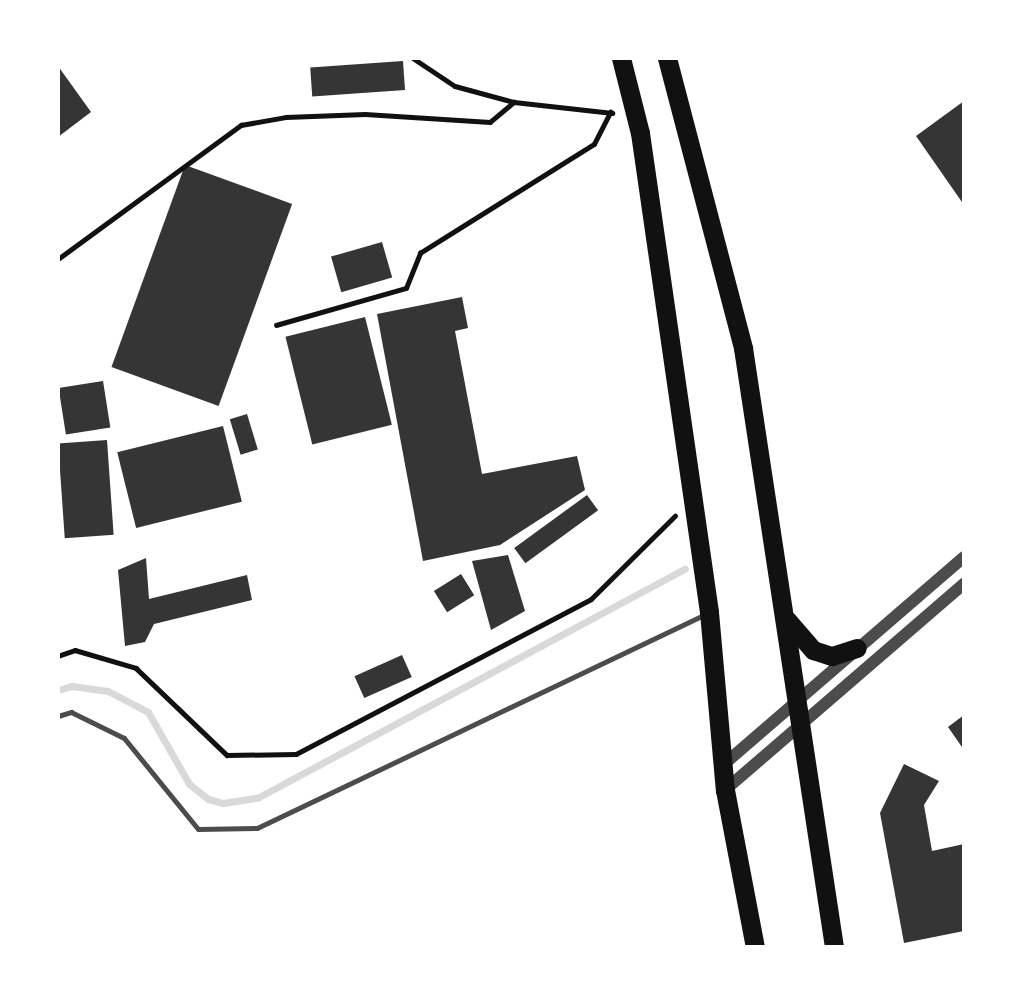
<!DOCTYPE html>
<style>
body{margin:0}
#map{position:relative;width:1022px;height:1005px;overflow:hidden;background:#fff;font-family:"Roboto Condensed",sans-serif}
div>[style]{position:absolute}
.stream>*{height:7px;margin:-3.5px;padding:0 3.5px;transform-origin:3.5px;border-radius:3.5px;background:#d9d9d9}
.building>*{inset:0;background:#353535;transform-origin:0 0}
.path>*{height:4.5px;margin:-2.25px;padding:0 2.25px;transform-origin:2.25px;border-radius:2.25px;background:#111}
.service>*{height:5px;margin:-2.5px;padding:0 2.5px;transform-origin:2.5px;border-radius:2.5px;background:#4c4c4c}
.tertiary>*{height:12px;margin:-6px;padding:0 6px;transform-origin:6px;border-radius:6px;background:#4c4c4c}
.trunk>*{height:19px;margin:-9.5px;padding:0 9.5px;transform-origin:9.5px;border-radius:9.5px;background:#111}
span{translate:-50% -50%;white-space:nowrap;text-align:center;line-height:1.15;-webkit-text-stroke:5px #fff;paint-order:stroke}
.frame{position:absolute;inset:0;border:60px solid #fff;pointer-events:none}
</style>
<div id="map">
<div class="stream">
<div style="left:58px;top:690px;width:15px;rotate:-16deg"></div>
<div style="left:72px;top:686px;width:36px;rotate:8deg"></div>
<div style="left:108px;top:691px;width:45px;rotate:27.7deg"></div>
<div style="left:148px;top:712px;width:83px;rotate:60.3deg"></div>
<div style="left:189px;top:784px;width:24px;rotate:38deg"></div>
<div style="left:208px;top:799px;width:16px;rotate:15deg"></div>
<div style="left:223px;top:803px;width:36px;rotate:-9deg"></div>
<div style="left:259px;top:797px;width:483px;rotate:-28.2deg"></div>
</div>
<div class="building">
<div style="left:403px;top:61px;width:29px;height:93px;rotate:86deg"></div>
<div style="clip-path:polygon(58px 66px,91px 112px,58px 137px)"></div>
<div style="clip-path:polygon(964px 101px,964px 205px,916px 136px)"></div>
<div style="left:185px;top:165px;width:114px;height:215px;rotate:20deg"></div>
<div style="left:382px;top:242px;width:37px;height:53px;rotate:74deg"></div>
<div style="clip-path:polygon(462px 297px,468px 328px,455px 331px,482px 474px,577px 456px,585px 490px,500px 545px,423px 561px,377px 314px)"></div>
<div style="left:365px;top:317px;width:111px;height:82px;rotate:76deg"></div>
<div style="left:103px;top:381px;width:47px;height:45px;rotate:81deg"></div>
<div style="left:247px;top:414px;width:37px;height:18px;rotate:73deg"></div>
<div style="left:223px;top:426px;width:78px;height:109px;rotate:76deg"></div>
<div style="left:107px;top:440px;width:95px;height:49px;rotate:86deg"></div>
<div style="left:587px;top:495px;width:19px;height:90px;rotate:54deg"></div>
<div style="clip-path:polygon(508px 555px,525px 611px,491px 630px,472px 561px)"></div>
<div style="clip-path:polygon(146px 558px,149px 599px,247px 575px,252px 600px,154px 624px,145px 642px,125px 646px,118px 570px)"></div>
<div style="left:461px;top:574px;width:25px;height:32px;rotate:58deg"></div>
<div style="left:402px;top:655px;width:24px;height:52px;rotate:66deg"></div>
<div style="clip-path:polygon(964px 715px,964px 750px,948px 727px)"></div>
<div style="clip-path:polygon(904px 764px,939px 781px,924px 805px,932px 851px,964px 844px,964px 931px,904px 943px,880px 813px)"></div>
</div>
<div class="path">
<div style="left:413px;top:58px;width:50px;rotate:33.7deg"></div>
<div style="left:455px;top:86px;width:61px;rotate:15.2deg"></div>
<div style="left:514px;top:102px;width:99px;rotate:6.4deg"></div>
<div style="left:58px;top:259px;width:227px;rotate:-36.2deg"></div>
<div style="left:241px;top:125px;width:46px;rotate:-10.1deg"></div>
<div style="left:286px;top:117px;width:79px;rotate:-2.2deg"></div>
<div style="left:365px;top:114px;width:125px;rotate:3.7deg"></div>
<div style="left:490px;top:122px;width:31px;rotate:-40deg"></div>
<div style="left:276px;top:325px;width:135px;rotate:-15.9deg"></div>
<div style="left:406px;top:288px;width:38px;rotate:-68deg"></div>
<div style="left:420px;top:253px;width:205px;rotate:-32.1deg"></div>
<div style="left:594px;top:144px;width:36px;rotate:-63deg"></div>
<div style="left:58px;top:656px;width:18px;rotate:-19deg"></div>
<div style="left:75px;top:650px;width:64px;rotate:16.4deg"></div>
<div style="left:136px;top:668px;width:126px;rotate:43.7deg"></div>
<div style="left:227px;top:755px;width:69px;rotate:-0.8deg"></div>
<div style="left:296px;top:754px;width:333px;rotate:-27.7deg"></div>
<div style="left:591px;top:599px;width:118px;rotate:-44.7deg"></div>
</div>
<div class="service">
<div style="left:58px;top:716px;width:14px;rotate:-17deg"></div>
<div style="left:71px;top:712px;width:59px;rotate:26.1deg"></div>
<div style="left:124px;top:738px;width:117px;rotate:50.9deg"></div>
<div style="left:198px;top:829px;width:59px;rotate:-1deg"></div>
<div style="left:257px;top:828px;width:496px;rotate:-25.5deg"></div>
</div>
<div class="tertiary">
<div style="left:723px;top:765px;width:318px;rotate:-40.8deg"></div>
<div style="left:725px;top:790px;width:316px;rotate:-40.8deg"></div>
</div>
<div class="trunk">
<div style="left:621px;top:58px;width:77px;rotate:75.8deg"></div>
<div style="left:640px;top:133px;width:484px;rotate:81.8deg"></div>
<div style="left:709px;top:612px;width:179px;rotate:84.9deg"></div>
<div style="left:725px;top:790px;width:160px;rotate:79.2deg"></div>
<div style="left:667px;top:58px;width:300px;rotate:75.3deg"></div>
<div style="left:743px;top:348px;width:606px;rotate:81.36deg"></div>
<div style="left:787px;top:620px;width:40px;rotate:49deg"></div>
<div style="left:813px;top:650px;width:20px;rotate:18deg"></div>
<div style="left:832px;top:656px;width:26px;rotate:-18deg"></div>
</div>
<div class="frame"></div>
</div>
